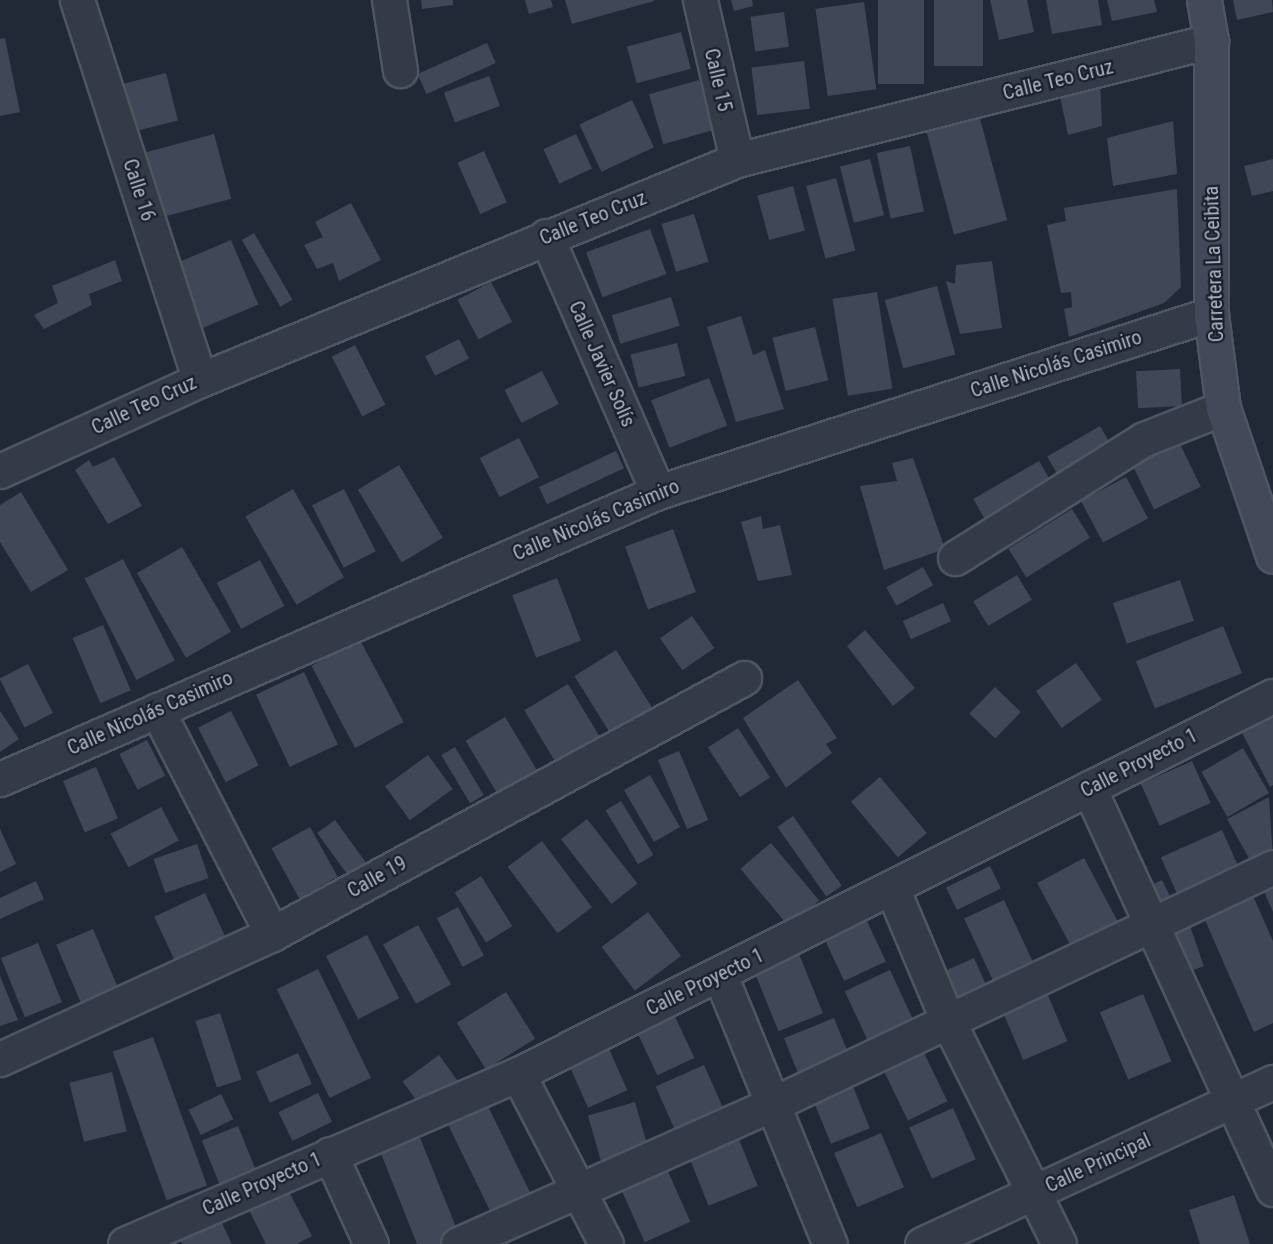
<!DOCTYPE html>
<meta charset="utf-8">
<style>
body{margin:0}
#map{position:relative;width:1273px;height:1244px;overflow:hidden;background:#212836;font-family:"Roboto Condensed",sans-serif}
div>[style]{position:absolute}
.building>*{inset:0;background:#404757;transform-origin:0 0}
.roads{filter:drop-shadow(2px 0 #4f5561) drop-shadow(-2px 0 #4f5561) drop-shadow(0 2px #4f5561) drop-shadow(0 -2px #4f5561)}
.street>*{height:33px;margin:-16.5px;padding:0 16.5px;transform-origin:16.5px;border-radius:16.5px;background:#343a46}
.secondary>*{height:33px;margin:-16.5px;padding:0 16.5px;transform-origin:16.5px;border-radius:16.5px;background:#434959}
span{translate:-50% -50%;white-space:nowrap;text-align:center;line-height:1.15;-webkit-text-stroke:4.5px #1a1f2b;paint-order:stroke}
.street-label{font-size:20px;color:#afb5c3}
</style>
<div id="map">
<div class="building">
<div style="clip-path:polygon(421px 0,453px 0,453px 5px,422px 9px)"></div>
<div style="clip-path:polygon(525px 0,551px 0,553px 7px,529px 14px)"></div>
<div style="clip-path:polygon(565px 0,654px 0,654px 1px,572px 24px)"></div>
<div style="clip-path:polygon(731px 0,752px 0,753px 6px,734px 11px)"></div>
<div style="left:878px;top:0;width:46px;height:84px"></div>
<div style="left:934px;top:0;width:49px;height:66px"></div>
<div style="clip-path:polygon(990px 0,1027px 0,1034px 32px,999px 40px)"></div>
<div style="clip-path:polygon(1046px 0,1098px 0,1102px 25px,1052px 34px)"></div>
<div style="clip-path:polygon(1107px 0,1154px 0,1157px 12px,1112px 21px)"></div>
<div style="clip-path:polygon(1233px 0,1272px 0,1273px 12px,1237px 20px)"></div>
<div style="left:864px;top:2px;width:88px;height:49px;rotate:82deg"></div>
<div style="left:784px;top:12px;width:35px;height:34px;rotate:82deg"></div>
<div style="left:681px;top:32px;width:38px;height:56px;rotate:75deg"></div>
<div style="clip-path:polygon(5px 38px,20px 112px,0 116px,0 39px)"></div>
<div style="left:487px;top:43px;width:22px;height:76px;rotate:66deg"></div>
<div style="left:804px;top:61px;width:48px;height:53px;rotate:83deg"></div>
<div style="left:166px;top:73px;width:49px;height:45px;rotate:76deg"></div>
<div style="left:489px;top:76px;width:32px;height:48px;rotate:70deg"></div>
<div style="clip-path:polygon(1100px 79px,1102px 126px,1068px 135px,1059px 91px)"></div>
<div style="left:699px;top:80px;width:52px;height:52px;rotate:74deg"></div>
<div style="left:632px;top:100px;width:52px;height:58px;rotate:65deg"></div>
<div style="left:979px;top:115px;width:109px;height:55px;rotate:75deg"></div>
<div style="clip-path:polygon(1173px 121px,1177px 174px,1113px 186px,1107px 138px)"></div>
<div style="left:214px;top:134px;width:67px;height:73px;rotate:75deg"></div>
<div style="left:576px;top:134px;width:38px;height:36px;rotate:65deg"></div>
<div style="left:910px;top:146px;width:67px;height:34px;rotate:78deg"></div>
<div style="left:484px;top:151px;width:56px;height:29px;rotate:66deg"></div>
<div style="left:870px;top:159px;width:58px;height:31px;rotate:76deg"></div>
<div style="clip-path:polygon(1273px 159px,1273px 191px,1252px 196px,1244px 166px)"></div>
<div style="left:836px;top:178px;width:75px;height:31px;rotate:75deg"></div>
<div style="left:793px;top:186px;width:46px;height:37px;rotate:75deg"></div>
<div style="clip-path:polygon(1177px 189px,1181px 287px,1164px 303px,1069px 337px,1064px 309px,1072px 307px,1071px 292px,1061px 293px,1047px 225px,1066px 221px,1064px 208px)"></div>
<div style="clip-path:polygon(351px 203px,381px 260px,339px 281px,333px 263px,317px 269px,304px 245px,323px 237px,315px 222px)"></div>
<div style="left:694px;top:214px;width:50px;height:34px;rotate:73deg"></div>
<div style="left:650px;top:229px;width:48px;height:68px;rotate:70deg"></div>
<div style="left:254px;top:233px;width:77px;height:14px;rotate:60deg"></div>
<div style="left:231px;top:240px;width:70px;height:61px;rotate:67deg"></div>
<div style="clip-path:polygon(115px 260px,122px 281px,89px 294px,92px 305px,44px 329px,34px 315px,58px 303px,52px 286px)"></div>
<div style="clip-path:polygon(992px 261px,1002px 328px,960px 334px,946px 281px,955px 284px,956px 265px)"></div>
<div style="left:491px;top:282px;width:45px;height:38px;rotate:62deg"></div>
<div style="left:937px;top:286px;width:71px;height:54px;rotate:75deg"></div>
<div style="left:877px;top:292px;width:98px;height:45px;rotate:81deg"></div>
<div style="left:671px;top:297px;width:30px;height:62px;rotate:73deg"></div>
<div style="clip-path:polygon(741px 316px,753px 355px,765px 350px,784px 409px,736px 422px,707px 327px)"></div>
<div style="left:815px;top:327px;width:55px;height:44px;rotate:76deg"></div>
<div style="left:459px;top:339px;width:22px;height:38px;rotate:63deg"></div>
<div style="left:677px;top:343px;width:34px;height:48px;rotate:76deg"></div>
<div style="left:355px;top:345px;width:67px;height:26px;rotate:63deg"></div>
<div style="left:1180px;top:369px;width:37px;height:44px;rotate:87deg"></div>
<div style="left:542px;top:371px;width:37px;height:42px;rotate:63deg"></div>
<div style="left:709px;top:378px;width:51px;height:62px;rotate:69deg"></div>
<div style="left:1100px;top:426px;width:34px;height:61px;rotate:60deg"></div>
<div style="left:519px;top:438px;width:44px;height:44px;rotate:63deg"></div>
<div style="left:1178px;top:440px;width:52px;height:52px;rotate:64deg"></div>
<div style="left:616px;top:451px;width:19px;height:85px;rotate:65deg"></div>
<div style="clip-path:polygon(114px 457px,142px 506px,108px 524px,75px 470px,89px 460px,93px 467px)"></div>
<div style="clip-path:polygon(913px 458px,945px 549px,884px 570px,860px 486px,897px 481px,892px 463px)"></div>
<div style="left:1039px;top:461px;width:36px;height:76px;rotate:60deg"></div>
<div style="left:399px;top:465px;width:85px;height:48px;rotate:59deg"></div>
<div style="left:1126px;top:477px;width:47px;height:51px;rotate:62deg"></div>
<div style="left:293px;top:489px;width:102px;height:55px;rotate:60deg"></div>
<div style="left:344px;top:489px;width:70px;height:36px;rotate:63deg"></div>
<div style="clip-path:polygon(21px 492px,68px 570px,31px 592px,0 542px,0 505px)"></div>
<div style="left:1072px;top:509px;width:34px;height:75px;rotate:58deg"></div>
<div style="clip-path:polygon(761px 516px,763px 529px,780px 525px,792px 575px,758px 581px,741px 522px)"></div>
<div style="left:673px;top:529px;width:67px;height:51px;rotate:70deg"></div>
<div style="left:182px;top:547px;width:98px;height:52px;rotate:60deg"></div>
<div style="left:123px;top:559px;width:114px;height:43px;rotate:63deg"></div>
<div style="left:260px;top:560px;width:52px;height:49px;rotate:62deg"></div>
<div style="left:923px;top:567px;width:21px;height:42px;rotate:61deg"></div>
<div style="left:1017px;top:575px;width:29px;height:51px;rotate:59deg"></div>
<div style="left:557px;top:578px;width:67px;height:48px;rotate:69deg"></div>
<div style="left:1180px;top:580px;width:43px;height:71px;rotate:71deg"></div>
<div style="left:943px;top:603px;width:20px;height:44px;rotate:66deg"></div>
<div style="left:692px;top:616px;width:39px;height:39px;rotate:55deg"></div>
<div style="left:103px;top:625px;width:71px;height:33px;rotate:67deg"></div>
<div style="left:1223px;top:626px;width:51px;height:94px;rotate:68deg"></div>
<div style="clip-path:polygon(865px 630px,915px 688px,893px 706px,847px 646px)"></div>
<div style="left:360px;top:640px;width:93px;height:55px;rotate:62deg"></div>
<div style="left:616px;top:650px;width:77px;height:49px;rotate:58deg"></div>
<div style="left:1076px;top:663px;width:45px;height:49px;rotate:55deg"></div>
<div style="left:28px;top:664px;width:55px;height:32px;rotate:63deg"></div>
<div style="left:304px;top:672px;width:80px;height:53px;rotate:65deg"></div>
<div style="clip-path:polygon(798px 680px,837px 738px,826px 744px,832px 753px,786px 788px,743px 718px)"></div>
<div style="left:568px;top:684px;width:71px;height:51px;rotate:59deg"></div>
<div style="left:995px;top:687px;width:36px;height:37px;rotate:44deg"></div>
<div style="clip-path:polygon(1273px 708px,1273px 785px,1270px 787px,1238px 725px)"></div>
<div style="clip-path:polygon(0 711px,19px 739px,0 752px)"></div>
<div style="left:231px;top:711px;width:61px;height:37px;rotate:63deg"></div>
<div style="left:505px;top:717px;width:62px;height:46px;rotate:59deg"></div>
<div style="left:738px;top:728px;width:59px;height:36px;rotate:57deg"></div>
<div style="left:147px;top:740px;width:40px;height:31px;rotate:63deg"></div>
<div style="left:455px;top:747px;width:56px;height:16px;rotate:59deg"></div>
<div style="left:1243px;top:748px;width:52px;height:48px;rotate:60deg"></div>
<div style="left:679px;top:751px;width:75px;height:23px;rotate:67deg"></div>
<div style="left:428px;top:755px;width:42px;height:53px;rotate:54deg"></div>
<div style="left:1192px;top:761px;width:46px;height:56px;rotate:66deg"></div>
<div style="left:96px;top:767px;width:56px;height:36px;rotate:67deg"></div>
<div style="left:650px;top:775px;width:60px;height:30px;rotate:60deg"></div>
<div style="left:880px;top:777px;width:73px;height:38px;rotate:50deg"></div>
<div style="clip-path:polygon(1269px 797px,1273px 859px,1255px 869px,1227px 819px)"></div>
<div style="left:621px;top:801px;width:63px;height:18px;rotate:59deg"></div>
<div style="left:161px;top:807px;width:38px;height:57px;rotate:62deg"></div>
<div style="left:793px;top:816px;width:85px;height:19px;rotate:55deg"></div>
<div style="left:587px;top:819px;width:82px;height:33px;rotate:52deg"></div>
<div style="left:335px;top:820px;width:52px;height:22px;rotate:54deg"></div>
<div style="left:310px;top:827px;width:57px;height:44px;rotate:61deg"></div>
<div style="clip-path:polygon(0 829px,16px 864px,0 872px)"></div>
<div style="left:1222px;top:830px;width:54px;height:67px;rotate:66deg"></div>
<div style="left:542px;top:841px;width:83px;height:43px;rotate:53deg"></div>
<div style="left:771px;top:843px;width:75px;height:40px;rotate:50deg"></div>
<div style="left:197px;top:844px;width:36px;height:46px;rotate:71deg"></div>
<div style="left:1084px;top:858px;width:77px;height:53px;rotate:62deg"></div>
<div style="left:990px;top:866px;width:25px;height:49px;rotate:64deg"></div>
<div style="left:481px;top:876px;width:59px;height:31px;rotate:58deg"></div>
<div style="left:1162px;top:880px;width:30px;height:18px;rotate:64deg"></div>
<div style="clip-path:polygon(36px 881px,44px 899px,0 919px,0 898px)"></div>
<div style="clip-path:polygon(1273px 885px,1273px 912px,1263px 889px)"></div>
<div style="clip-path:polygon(1250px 889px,1273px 941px,1273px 1023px,1254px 1032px,1201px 911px)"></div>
<div style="left:205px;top:893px;width:57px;height:56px;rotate:65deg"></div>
<div style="left:1004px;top:900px;width:79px;height:44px;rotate:65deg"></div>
<div style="left:458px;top:907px;width:55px;height:24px;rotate:62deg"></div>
<div style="left:648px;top:912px;width:55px;height:58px;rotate:53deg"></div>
<div style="left:866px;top:919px;width:47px;height:46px;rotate:65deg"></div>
<div style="left:1188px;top:920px;width:49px;height:23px;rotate:71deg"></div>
<div style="left:418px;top:925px;width:68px;height:40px;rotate:61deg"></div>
<div style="left:93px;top:929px;width:73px;height:40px;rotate:67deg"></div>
<div style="left:367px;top:935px;width:71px;height:46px;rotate:63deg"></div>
<div style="left:38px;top:943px;width:64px;height:40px;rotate:68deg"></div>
<div style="left:799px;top:954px;width:64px;height:48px;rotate:68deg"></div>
<div style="left:974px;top:958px;width:32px;height:34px;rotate:66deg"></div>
<div style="left:318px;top:969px;width:121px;height:46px;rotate:64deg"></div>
<div style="left:890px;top:970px;width:65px;height:50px;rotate:65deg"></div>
<div style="clip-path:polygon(0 976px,18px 1020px,0 1026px)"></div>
<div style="left:1044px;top:986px;width:60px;height:48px;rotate:67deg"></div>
<div style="left:506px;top:992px;width:55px;height:58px;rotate:58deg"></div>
<div style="left:1143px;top:994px;width:73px;height:47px;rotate:67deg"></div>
<div style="left:672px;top:1010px;width:53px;height:41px;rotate:65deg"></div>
<div style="left:220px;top:1013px;width:70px;height:26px;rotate:72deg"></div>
<div style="left:834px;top:1018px;width:45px;height:54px;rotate:68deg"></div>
<div style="left:153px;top:1037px;width:158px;height:43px;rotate:70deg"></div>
<div style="left:605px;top:1040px;width:55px;height:43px;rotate:66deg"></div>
<div style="left:922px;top:1049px;width:58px;height:44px;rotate:64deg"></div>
<div style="left:298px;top:1053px;width:34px;height:46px;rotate:66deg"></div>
<div style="left:439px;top:1055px;width:32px;height:45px;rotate:54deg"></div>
<div style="left:704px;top:1065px;width:58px;height:53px;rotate:66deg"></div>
<div style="left:112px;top:1072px;width:61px;height:44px;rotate:76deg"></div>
<div style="left:850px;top:1079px;width:53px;height:42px;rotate:68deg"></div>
<div style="left:318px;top:1093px;width:32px;height:44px;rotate:64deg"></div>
<div style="left:221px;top:1094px;width:28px;height:36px;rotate:64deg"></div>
<div style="left:483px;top:1096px;width:118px;height:44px;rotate:64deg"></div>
<div style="left:635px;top:1102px;width:54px;height:49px;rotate:74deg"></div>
<div style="left:953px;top:1108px;width:56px;height:48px;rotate:66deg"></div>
<div style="clip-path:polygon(415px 1125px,460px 1237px,443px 1244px,417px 1244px,376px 1141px)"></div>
<div style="left:238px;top:1126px;width:53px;height:39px;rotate:68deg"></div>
<div style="left:736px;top:1132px;width:58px;height:53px;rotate:68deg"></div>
<div style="left:881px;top:1133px;width:59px;height:51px;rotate:67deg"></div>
<div style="left:666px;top:1167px;width:60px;height:50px;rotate:66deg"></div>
<div style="clip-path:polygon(287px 1188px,312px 1236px,297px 1244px,266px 1244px,248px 1208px)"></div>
<div style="clip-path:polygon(1234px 1195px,1250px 1244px,1200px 1244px,1189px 1210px)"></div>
<div style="clip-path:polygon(220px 1219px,232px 1244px,182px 1244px,179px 1238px)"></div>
</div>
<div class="roads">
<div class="street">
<div style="left:77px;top:0;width:399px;rotate:72.1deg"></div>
<div style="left:389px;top:0;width:71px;rotate:81.1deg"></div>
<div style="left:700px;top:0;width:164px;rotate:77deg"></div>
<div style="left:546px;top:236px;width:279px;rotate:66.4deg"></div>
<div style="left:0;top:471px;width:220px;rotate:-24.5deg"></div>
<div style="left:200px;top:380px;width:580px;rotate:-22.28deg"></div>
<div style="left:737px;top:160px;width:489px;rotate:-14.1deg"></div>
<div style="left:955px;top:558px;width:223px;rotate:-32.2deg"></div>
<div style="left:1144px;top:439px;width:85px;rotate:-21.4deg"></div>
<div style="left:157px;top:710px;width:252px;rotate:62.8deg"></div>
<div style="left:0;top:779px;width:718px;rotate:-23.57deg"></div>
<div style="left:658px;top:492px;width:581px;rotate:-17.84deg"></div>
<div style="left:1089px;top:788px;width:441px;rotate:65.4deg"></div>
<div style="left:892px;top:888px;width:144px;rotate:67.2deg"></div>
<div style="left:948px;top:1021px;width:249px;rotate:63.5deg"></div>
<div style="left:720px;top:975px;width:291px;rotate:67.8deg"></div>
<div style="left:0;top:1059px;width:299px;rotate:-24.7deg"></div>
<div style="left:272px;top:934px;width:537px;rotate:-28.47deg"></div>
<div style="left:518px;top:1074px;width:191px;rotate:62.6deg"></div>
<div style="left:330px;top:1154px;width:99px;rotate:65.5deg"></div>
<div style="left:125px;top:1244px;width:428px;rotate:-23.4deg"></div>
<div style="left:518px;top:1074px;width:844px;rotate:-26.6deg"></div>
<div style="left:458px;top:1244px;width:345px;rotate:-24deg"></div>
<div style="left:773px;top:1104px;width:553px;rotate:-25.36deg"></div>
<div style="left:922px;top:1244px;width:387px;rotate:-24.8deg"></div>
</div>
<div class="secondary">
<div style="left:1204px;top:0;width:42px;rotate:80.3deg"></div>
<div style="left:1211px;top:41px;width:273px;rotate:90deg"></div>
<div style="left:1211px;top:314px;width:95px;rotate:82.7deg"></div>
<div style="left:1223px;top:408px;width:156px;rotate:71.3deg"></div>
</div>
</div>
<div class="street-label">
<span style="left:718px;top:80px;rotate:77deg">Calle 15</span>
<span style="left:1058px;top:80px;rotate:-14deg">Calle Teo Cruz</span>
<span style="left:139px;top:190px;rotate:72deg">Calle 16</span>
<span style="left:593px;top:218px;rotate:-22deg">Calle Teo Cruz</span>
<span style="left:1214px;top:264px;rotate:-92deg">Carretera La Ceibita</span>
<span style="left:602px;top:364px;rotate:66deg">Calle Javier Solís</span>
<span style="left:1056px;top:364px;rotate:-18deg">Calle Nicolás Casimiro</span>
<span style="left:144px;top:405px;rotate:-25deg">Calle Teo Cruz</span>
<span style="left:596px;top:520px;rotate:-23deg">Calle Nicolás Casimiro</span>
<span style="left:150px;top:713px;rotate:-24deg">Calle Nicolás Casimiro</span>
<span style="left:1139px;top:763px;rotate:-27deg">Calle Proyecto 1</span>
<span style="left:377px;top:877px;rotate:-29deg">Calle 19</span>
<span style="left:705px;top:982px;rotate:-26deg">Calle Proyecto 1</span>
<span style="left:1098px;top:1163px;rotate:-25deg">Calle Principal</span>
<span style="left:262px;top:1184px;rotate:-24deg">Calle Proyecto 1</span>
</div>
</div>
